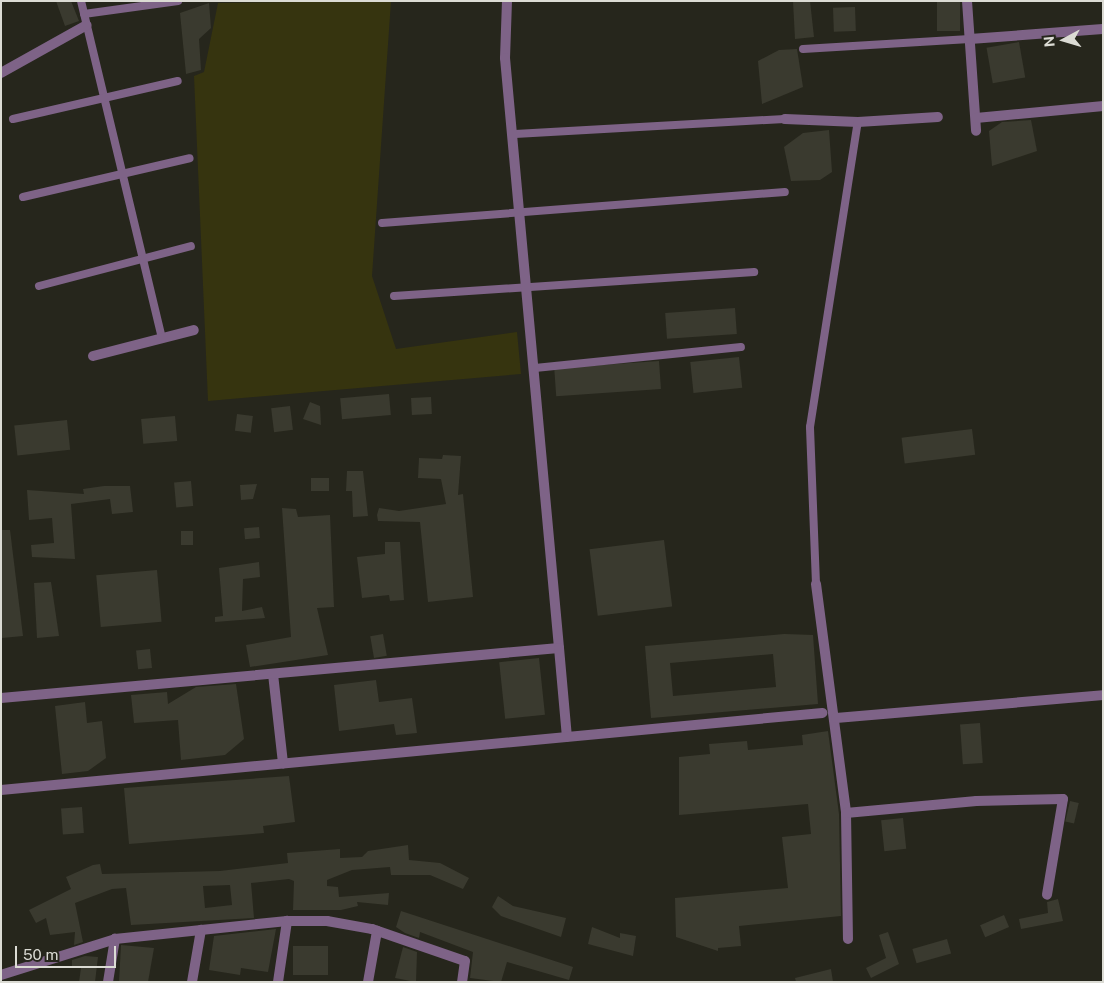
<!DOCTYPE html>
<style>
body{margin:0}
#map{position:relative;width:1104px;height:983px;overflow:hidden;background:#26261c;font-family:"Public Sans",sans-serif}
div>[style]{position:absolute}
.green>*{inset:0;background:#36340f}
.building>*{inset:0;background:#3a3a2f;transform-origin:0 0}
.lane>*{height:8px;margin:-4px;padding:0 4px;transform-origin:4px;border-radius:4px;background:#7e6387}
.street>*{height:10px;margin:-5px;padding:0 5px;transform-origin:5px;border-radius:5px;background:#7e6387}
span{translate:-50% -50%;white-space:nowrap;text-align:center;line-height:1.15;-webkit-text-stroke:5px #26261c;paint-order:stroke}
.frame{position:absolute;inset:0;border:2px solid #dbdbd4;pointer-events:none}
.north{position:absolute;left:1039px;top:15px;width:50px;height:50px;-webkit-text-stroke:4px #26261c;paint-order:stroke;rotate:264deg;font-size:14px;font-weight:700;line-height:20px;text-align:center;color:#dbdbd4}
.north::after{content:'';display:block;margin:auto;width:18px;height:22px;background:#dbdbd4;clip-path:polygon(50% 0,100% 100%,50% 72%,0 100%)}
.scale{position:absolute;left:15px;top:946px;width:101px;height:22px;box-sizing:border-box;border:2px solid #dbdbd4;border-top:0;padding-left:6px;font-size:15px;line-height:18px;white-space:nowrap;color:#dbdbd4;-webkit-text-stroke:4px #26261c;paint-order:stroke}
</style>
<div id="map">
<div class="green">
<div style="clip-path:polygon(391px 1px,372px 276px,396px 349px,517px 332px,521px 374px,208px 401px,194px 76px,204px 72px,218px 3px)"></div>
</div>
<div class="building">
<div style="clip-path:polygon(56px 1px,71px 1px,79px 21px,65px 26px)"></div>
<div style="clip-path:polygon(793px 1px,810px 1px,814px 37px,795px 39px)"></div>
<div style="left:937px;top:1px;width:23px;height:30px"></div>
<div style="clip-path:polygon(209px 3px,211px 28px,199px 39px,201px 70px,186px 74px,180px 13px)"></div>
<div style="left:855px;top:7px;width:24px;height:22px;rotate:88deg"></div>
<div style="left:1019px;top:42px;width:36px;height:33px;rotate:80deg"></div>
<div style="clip-path:polygon(797px 49px,803px 87px,762px 104px,758px 61px,779px 50px)"></div>
<div style="clip-path:polygon(1031px 120px,1037px 151px,992px 166px,989px 131px,1002px 122px)"></div>
<div style="clip-path:polygon(829px 130px,832px 172px,820px 180px,791px 181px,784px 147px,803px 133px)"></div>
<div style="left:735px;top:308px;width:26px;height:70px;rotate:86deg"></div>
<div style="left:739px;top:357px;width:31px;height:49px;rotate:84deg"></div>
<div style="left:659px;top:361px;width:28px;height:105px;rotate:86deg"></div>
<div style="left:389px;top:394px;width:21px;height:49px;rotate:85deg"></div>
<div style="left:431px;top:397px;width:17px;height:20px;rotate:87deg"></div>
<div style="clip-path:polygon(310px 402px,320px 406px,321px 425px,303px 419px)"></div>
<div style="left:290px;top:406px;width:24px;height:19px;rotate:83deg"></div>
<div style="left:237px;top:414px;width:16px;height:17px;rotate:7deg"></div>
<div style="left:175px;top:416px;width:25px;height:34px;rotate:85deg"></div>
<div style="left:67px;top:420px;width:30px;height:53px;rotate:84deg"></div>
<div style="left:972px;top:429px;width:26px;height:71px;rotate:83deg"></div>
<div style="clip-path:polygon(443px 455px,461px 456px,458px 495px,463px 494px,473px 597px,428px 602px,420px 522px,378px 521px,377px 515px,379px 508px,399px 511px,446px 504px,441px 479px,418px 478px,419px 458px,442px 459px)"></div>
<div style="clip-path:polygon(347px 471px,363px 471px,368px 516px,353px 517px,352px 491px,346px 491px)"></div>
<div style="left:329px;top:478px;width:13px;height:18px;rotate:90deg"></div>
<div style="left:191px;top:481px;width:25px;height:17px;rotate:85deg"></div>
<div style="clip-path:polygon(257px 484px,253px 499px,241px 500px,240px 485px)"></div>
<div style="clip-path:polygon(104px 486px,130px 486px,133px 512px,112px 514px,110px 499px,71px 504px,75px 559px,32px 557px,31px 545px,54px 543px,52px 518px,29px 520px,27px 490px,84px 494px,83px 489px)"></div>
<div style="clip-path:polygon(282px 508px,296px 509px,298px 517px,330px 515px,334px 607px,317px 608px,328px 655px,250px 667px,246px 645px,291px 637px)"></div>
<div style="left:259px;top:527px;width:11px;height:15px;rotate:85deg"></div>
<div style="clip-path:polygon(1px 530px,10px 530px,23px 636px,2px 638px)"></div>
<div style="left:181px;top:531px;width:12px;height:14px"></div>
<div style="left:664px;top:540px;width:67px;height:75px;rotate:83deg"></div>
<div style="clip-path:polygon(385px 542px,400px 542px,404px 600px,390px 601px,389px 595px,362px 598px,357px 557px,385px 554px)"></div>
<div style="clip-path:polygon(259px 562px,260px 577px,243px 579px,242px 611px,262px 607px,265px 618px,215px 622px,215px 617px,223px 616px,219px 568px)"></div>
<div style="left:157px;top:570px;width:52px;height:61px;rotate:85deg"></div>
<div style="clip-path:polygon(51px 582px,59px 636px,37px 638px,34px 583px)"></div>
<div style="left:383px;top:634px;width:22px;height:13px;rotate:80deg"></div>
<div style="clip-path:polygon(evenodd,784px 634px,813px 635px,818px 704px,651px 718px,645px 646px,784px 634px,773px 654px,776px 687px,673px 696px,670px 663px,773px 654px)"></div>
<div style="left:150px;top:649px;width:19px;height:14px;rotate:84deg"></div>
<div style="left:539px;top:658px;width:57px;height:40px;rotate:84deg"></div>
<div style="clip-path:polygon(376px 680px,379px 702px,412px 698px,417px 733px,396px 735px,394px 724px,339px 731px,334px 685px)"></div>
<div style="clip-path:polygon(236px 684px,244px 739px,225px 755px,181px 760px,178px 720px,134px 723px,131px 695px,167px 692px,168px 704px,196px 687px)"></div>
<div style="clip-path:polygon(85px 702px,87px 723px,102px 721px,106px 758px,88px 771px,62px 774px,55px 706px)"></div>
<div style="left:980px;top:723px;width:40px;height:20px;rotate:86deg"></div>
<div style="clip-path:polygon(828px 731px,839px 814px,841px 916px,739px 926px,741px 946px,718px 948px,718px 951px,676px 937px,675px 898px,788px 888px,782px 837px,811px 834px,808px 804px,679px 815px,679px 757px,710px 754px,709px 744px,747px 741px,748px 750px,803px 745px,802px 735px)"></div>
<div style="clip-path:polygon(289px 776px,295px 822px,263px 826px,264px 833px,129px 844px,124px 788px)"></div>
<div style="left:1070px;top:801px;width:9px;height:21px;rotate:13deg"></div>
<div style="left:82px;top:807px;width:26px;height:21px;rotate:86deg"></div>
<div style="left:903px;top:818px;width:31px;height:22px;rotate:84deg"></div>
<div style="clip-path:polygon(evenodd,408px 845px,409px 860px,440px 863px,469px 878px,463px 889px,430px 875px,391px 875px,390px 867px,352px 870px,327px 880px,327px 886px,338px 887px,339px 897px,389px 893px,388px 905px,357px 902px,358px 906px,341px 910px,293px 910px,294px 881px,289px 879px,251px 883px,254px 918px,131px 925px,126px 888px,112px 889px,75px 903px,83px 942px,74px 945px,75px 932px,50px 935px,46px 918px,36px 923px,29px 910px,71px 889px,66px 877px,93px 865px,100px 864px,102px 874px,220px 871px,288px 863px,287px 853px,340px 849px,340px 858px,362px 857px,368px 851px,408px 845px,230px 885px,232px 905px,205px 908px,203px 886px,230px 885px)"></div>
<div style="clip-path:polygon(498px 896px,513px 906px,566px 918px,561px 937px,501px 916px,492px 907px)"></div>
<div style="clip-path:polygon(1058px 899px,1063px 921px,1021px 929px,1019px 919px,1048px 913px,1047px 902px)"></div>
<div style="clip-path:polygon(401px 911px,573px 967px,569px 980px,507px 962px,501px 982px,470px 978px,473px 952px,420px 932px,419px 938px,405px 933px,396px 927px)"></div>
<div style="left:1004px;top:915px;width:13px;height:26px;rotate:67deg"></div>
<div style="clip-path:polygon(592px 927px,620px 938px,620px 933px,636px 936px,633px 956px,588px 944px)"></div>
<div style="clip-path:polygon(276px 929px,268px 972px,241px 968px,240px 975px,209px 970px,214px 936px)"></div>
<div style="clip-path:polygon(888px 932px,899px 964px,871px 978px,866px 968px,886px 958px,879px 935px)"></div>
<div style="left:947px;top:939px;width:15px;height:36px;rotate:74deg"></div>
<div style="clip-path:polygon(121px 945px,154px 948px,148px 982px,119px 982px)"></div>
<div style="left:293px;top:946px;width:35px;height:29px"></div>
<div style="clip-path:polygon(403px 947px,417px 952px,416px 982px,395px 978px)"></div>
<div style="clip-path:polygon(85px 956px,98px 957px,95px 982px,79px 982px,81px 968px,72px 967px,72px 960px)"></div>
<div style="clip-path:polygon(831px 969px,833px 982px,796px 982px,795px 978px)"></div>
</div>
<div class="lane">
<div style="left:81px;top:1px;width:347px;rotate:76.5deg"></div>
<div style="left:84px;top:14px;width:95px;rotate:-7.9deg"></div>
<div style="left:803px;top:49px;width:167px;rotate:-3.4deg"></div>
<div style="left:13px;top:119px;width:169px;rotate:-13deg"></div>
<div style="left:515px;top:134px;width:270px;rotate:-3.2deg"></div>
<div style="left:23px;top:197px;width:171px;rotate:-13.1deg"></div>
<div style="left:382px;top:223px;width:404px;rotate:-4.4deg"></div>
<div style="left:39px;top:286px;width:157px;rotate:-14.7deg"></div>
<div style="left:394px;top:296px;width:361px;rotate:-3.8deg"></div>
<div style="left:535px;top:368px;width:207px;rotate:-5.8deg"></div>
<div style="left:816px;top:584px;width:157px;rotate:-92.2deg"></div>
<div style="left:810px;top:427px;width:309px;rotate:-81.1deg"></div>
</div>
<div class="street">
<div style="left:507px;top:1px;width:57px;rotate:92deg"></div>
<div style="left:505px;top:58px;width:592px;rotate:84.77deg"></div>
<div style="left:967px;top:1px;width:130px;rotate:86deg"></div>
<div style="left:970px;top:39px;width:133px;rotate:-4.3deg"></div>
<div style="left:1px;top:73px;width:98px;rotate:-29.2deg"></div>
<div style="left:976px;top:118px;width:128px;rotate:-5.4deg"></div>
<div style="left:785px;top:119px;width:73px;rotate:2.4deg"></div>
<div style="left:858px;top:122px;width:80px;rotate:-3.6deg"></div>
<div style="left:93px;top:356px;width:104px;rotate:-14.4deg"></div>
<div style="left:816px;top:584px;width:231px;rotate:82.5deg"></div>
<div style="left:846px;top:813px;width:126px;rotate:89.1deg"></div>
<div style="left:273px;top:674px;width:90px;rotate:83.6deg"></div>
<div style="left:1px;top:698px;width:560px;rotate:-5.12deg"></div>
<div style="left:559px;top:648px;width:89px;rotate:84.9deg"></div>
<div style="left:836px;top:718px;width:268px;rotate:-4.9deg"></div>
<div style="left:1px;top:790px;width:825px;rotate:-5.36deg"></div>
<div style="left:846px;top:813px;width:131px;rotate:-5.3deg"></div>
<div style="left:976px;top:801px;width:87px;rotate:-1.3deg"></div>
<div style="left:1063px;top:799px;width:97px;rotate:99.5deg"></div>
<div style="left:1px;top:975px;width:120px;rotate:-17.5deg"></div>
<div style="left:115px;top:939px;width:173px;rotate:-6deg"></div>
<div style="left:287px;top:921px;width:40px"></div>
<div style="left:327px;top:921px;width:46px;rotate:10.1deg"></div>
<div style="left:372px;top:929px;width:98px;rotate:19deg"></div>
<div style="left:465px;top:961px;width:21px;rotate:98deg"></div>
<div style="left:108px;top:982px;width:44px;rotate:-80.8deg"></div>
<div style="left:192px;top:982px;width:53px;rotate:-80.2deg"></div>
<div style="left:278px;top:982px;width:62px;rotate:-81.6deg"></div>
<div style="left:368px;top:982px;width:52px;rotate:-80deg"></div>
</div>
<div class="frame"></div>
<div class="north">N</div>
<div class="scale">50 m</div>
</div>
